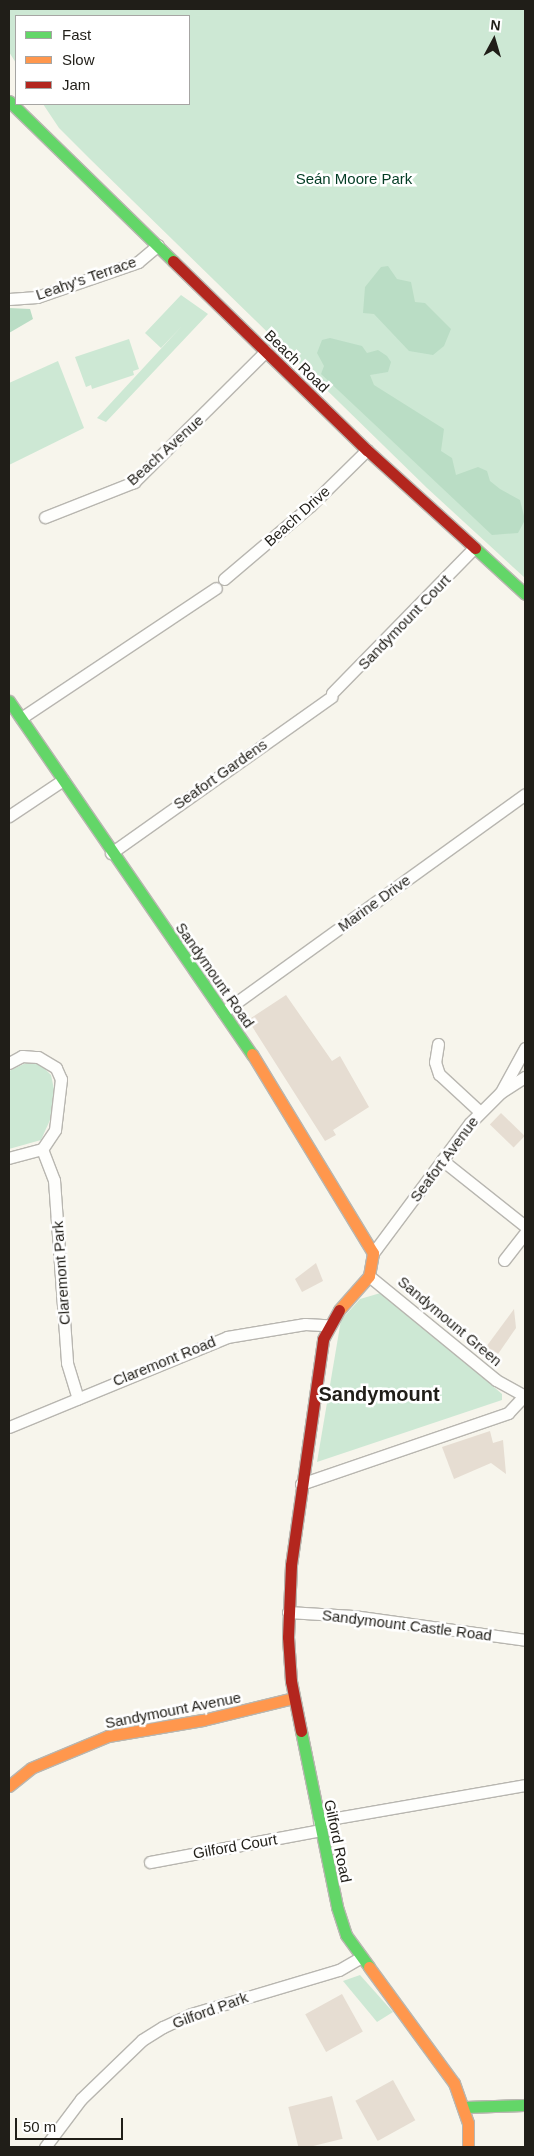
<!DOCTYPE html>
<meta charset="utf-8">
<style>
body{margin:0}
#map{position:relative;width:534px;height:2156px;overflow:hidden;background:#f7f5ec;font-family:Helvetica,sans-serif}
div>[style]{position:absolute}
.green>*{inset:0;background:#cde8d4}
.forest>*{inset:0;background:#baddc5}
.building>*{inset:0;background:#e6ddd2;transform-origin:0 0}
.roads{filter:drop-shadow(1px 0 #b8b6b0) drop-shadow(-1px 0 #b8b6b0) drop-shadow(0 1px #b8b6b0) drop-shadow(0 -1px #b8b6b0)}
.street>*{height:11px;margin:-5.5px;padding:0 5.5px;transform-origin:5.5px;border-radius:5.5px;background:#fefefc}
.fast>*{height:11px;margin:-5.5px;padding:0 5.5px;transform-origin:5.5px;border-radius:5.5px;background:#63d668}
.slow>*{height:11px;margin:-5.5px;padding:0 5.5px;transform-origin:5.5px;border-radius:5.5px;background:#ff974d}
.jam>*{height:11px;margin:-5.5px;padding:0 5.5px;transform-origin:5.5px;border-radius:5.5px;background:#b3261e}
span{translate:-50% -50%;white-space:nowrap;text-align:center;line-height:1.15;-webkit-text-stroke:5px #fff;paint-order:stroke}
.park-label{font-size:15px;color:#033c24}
.street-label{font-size:15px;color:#201e18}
.district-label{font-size:20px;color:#201e18;font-weight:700}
.frame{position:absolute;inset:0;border:10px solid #201e18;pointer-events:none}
.legend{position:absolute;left:15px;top:15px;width:175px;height:90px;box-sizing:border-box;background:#fff;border:1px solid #a6a5a3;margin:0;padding:6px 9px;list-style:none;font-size:15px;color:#201e18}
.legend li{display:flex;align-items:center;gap:10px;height:25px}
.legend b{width:25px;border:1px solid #a6a5a3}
.north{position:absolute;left:469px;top:15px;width:50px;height:50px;-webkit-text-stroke:4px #fff;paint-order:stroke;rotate:6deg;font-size:14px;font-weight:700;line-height:20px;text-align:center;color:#201e18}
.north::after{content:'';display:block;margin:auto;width:18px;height:22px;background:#201e18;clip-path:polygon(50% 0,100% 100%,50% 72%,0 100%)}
.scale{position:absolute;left:15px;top:2118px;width:108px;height:22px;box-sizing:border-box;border:2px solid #201e18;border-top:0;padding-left:6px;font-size:15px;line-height:18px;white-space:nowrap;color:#201e18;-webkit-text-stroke:4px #fff;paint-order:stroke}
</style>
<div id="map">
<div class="green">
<div style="clip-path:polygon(9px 9px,525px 9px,525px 578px,427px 488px,90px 159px,59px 128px,43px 104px,189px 104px,189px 16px,16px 16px,16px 63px,9px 52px)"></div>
<div style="clip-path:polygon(181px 295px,208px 314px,106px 422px,97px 418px,182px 326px,161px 348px,145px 333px)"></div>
<div style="clip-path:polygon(129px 339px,139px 369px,133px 371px,134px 375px,92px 389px,91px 385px,86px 387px,75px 357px)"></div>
<div style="clip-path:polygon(58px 361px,84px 428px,9px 465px,9px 383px)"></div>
<div style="clip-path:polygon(28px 1062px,41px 1065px,51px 1075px,54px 1089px,50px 1120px,41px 1140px,9px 1149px,9px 1071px)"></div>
<div style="clip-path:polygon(384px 1292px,502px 1394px,502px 1400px,317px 1462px,341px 1320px,360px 1299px)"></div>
<div style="clip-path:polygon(360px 1975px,393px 2012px,377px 2022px,343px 1981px)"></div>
</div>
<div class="forest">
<div style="clip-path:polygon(388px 266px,397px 279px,411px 282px,415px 302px,425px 303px,451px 329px,444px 346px,433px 355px,409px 351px,374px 314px,363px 313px,365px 287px,381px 267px)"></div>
<div style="clip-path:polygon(9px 308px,30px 309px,33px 319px,9px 333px)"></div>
<div style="clip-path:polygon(330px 338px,362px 346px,367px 353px,378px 350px,387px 356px,391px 362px,388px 372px,370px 375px,374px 385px,444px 429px,441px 451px,452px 458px,456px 475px,478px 467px,487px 471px,490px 481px,500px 489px,520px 500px,525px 520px,518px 533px,492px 535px,321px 374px,324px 366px,317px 353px,322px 340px)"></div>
</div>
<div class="building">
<div style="clip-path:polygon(286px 995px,332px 1061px,340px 1056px,369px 1107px,333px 1130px,336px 1135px,325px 1141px,248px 1020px)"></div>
<div style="left:501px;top:1113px;width:33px;height:16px;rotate:44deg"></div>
<div style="clip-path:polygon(316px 1263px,323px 1281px,302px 1292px,295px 1279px)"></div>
<div style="clip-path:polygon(514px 1309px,516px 1328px,498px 1354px,486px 1347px)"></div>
<div style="clip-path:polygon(490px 1431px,493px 1443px,503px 1440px,506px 1474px,491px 1463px,454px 1479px,442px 1447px)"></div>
<div style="left:342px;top:1994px;width:43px;height:42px;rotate:61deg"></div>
<div style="left:393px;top:2080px;width:46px;height:43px;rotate:61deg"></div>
<div style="left:332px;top:2096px;width:44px;height:45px;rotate:76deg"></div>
</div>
<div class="roads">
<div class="street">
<div style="left:9px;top:299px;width:28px;rotate:-4deg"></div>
<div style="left:37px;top:297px;width:107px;rotate:-19.1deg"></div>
<div style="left:138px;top:262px;width:26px;rotate:-40deg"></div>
<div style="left:45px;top:517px;width:96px;rotate:-21.5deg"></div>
<div style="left:134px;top:482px;width:186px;rotate:-44.8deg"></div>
<div style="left:224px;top:579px;width:113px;rotate:-40.3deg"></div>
<div style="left:310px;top:506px;width:80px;rotate:-44.5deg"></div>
<div style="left:332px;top:693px;width:202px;rotate:-45.6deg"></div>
<div style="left:21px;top:718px;width:234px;rotate:-33.7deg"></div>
<div style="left:9px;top:816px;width:65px;rotate:-33.7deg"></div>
<div style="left:111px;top:853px;width:270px;rotate:-35.3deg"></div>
<div style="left:223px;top:1012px;width:372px;rotate:-35.8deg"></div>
<div style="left:438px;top:1044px;width:18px;rotate:99deg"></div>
<div style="left:435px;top:1062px;width:13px;rotate:72deg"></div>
<div style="left:439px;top:1074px;width:56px;rotate:42.8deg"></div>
<div style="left:9px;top:1063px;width:15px;rotate:-28deg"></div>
<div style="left:22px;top:1056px;width:16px;rotate:4deg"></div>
<div style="left:38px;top:1057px;width:21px;rotate:31deg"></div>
<div style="left:56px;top:1068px;width:12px;rotate:66deg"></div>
<div style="left:61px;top:1079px;width:51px;rotate:96.7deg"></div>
<div style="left:55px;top:1130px;width:23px;rotate:124deg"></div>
<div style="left:42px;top:1149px;width:34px;rotate:165deg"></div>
<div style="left:501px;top:1092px;width:50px;rotate:-61.4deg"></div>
<div style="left:42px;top:1149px;width:33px;rotate:69deg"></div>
<div style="left:54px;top:1180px;width:183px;rotate:85.9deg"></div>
<div style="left:67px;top:1363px;width:37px;rotate:73deg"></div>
<div style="left:442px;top:1160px;width:106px;rotate:38.5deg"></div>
<div style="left:373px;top:1253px;width:162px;rotate:-53.3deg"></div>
<div style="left:470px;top:1123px;width:42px;rotate:-45deg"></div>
<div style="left:500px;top:1093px;width:30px;rotate:-33deg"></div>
<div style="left:504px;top:1260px;width:34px;rotate:-52deg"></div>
<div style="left:369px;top:1276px;width:164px;rotate:39.3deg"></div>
<div style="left:496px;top:1380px;width:33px;rotate:29deg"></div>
<div style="left:9px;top:1427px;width:236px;rotate:-22.4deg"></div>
<div style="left:227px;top:1337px;width:79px;rotate:-9.5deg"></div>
<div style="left:305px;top:1324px;width:22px;rotate:3deg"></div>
<div style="left:301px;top:1484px;width:219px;rotate:-18.9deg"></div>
<div style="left:508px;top:1413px;width:23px;rotate:-47deg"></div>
<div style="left:288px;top:1612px;width:65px;rotate:3.5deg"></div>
<div style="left:353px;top:1616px;width:174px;rotate:7.9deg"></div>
<div style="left:319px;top:1821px;width:209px;rotate:-9.9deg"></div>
<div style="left:150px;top:1862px;width:174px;rotate:-10.6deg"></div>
<div style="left:45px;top:2147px;width:60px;rotate:-53.1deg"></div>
<div style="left:81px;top:2099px;width:85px;rotate:-44deg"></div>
<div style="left:142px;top:2040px;width:25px;rotate:-32deg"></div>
<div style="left:163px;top:2027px;width:31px;rotate:-25deg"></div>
<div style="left:191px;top:2014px;width:154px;rotate:-16.6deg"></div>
<div style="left:339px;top:1970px;width:24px;rotate:-30deg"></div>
</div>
<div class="fast">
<div style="left:9px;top:101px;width:229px;rotate:44.3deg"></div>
<div style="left:475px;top:548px;width:68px;rotate:42.6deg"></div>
<div style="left:9px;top:701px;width:429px;rotate:55.5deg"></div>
<div style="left:301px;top:1731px;width:180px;rotate:78.4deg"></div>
<div style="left:337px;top:1907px;width:29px;rotate:72deg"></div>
<div style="left:346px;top:1935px;width:39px;rotate:54deg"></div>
<div style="left:464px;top:2107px;width:61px;rotate:-1.9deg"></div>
</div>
<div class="slow">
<div style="left:252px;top:1054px;width:233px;rotate:58.7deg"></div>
<div style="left:373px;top:1253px;width:23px;rotate:100deg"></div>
<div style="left:369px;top:1276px;width:45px;rotate:131.4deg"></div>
<div style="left:9px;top:1786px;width:28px;rotate:-39deg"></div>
<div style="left:31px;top:1768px;width:83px;rotate:-22.6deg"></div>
<div style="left:108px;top:1736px;width:96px;rotate:-9.6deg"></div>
<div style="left:203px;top:1720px;width:93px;rotate:-13.7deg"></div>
<div style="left:369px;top:1967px;width:144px;rotate:53.8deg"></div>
<div style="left:454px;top:2083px;width:42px;rotate:70.7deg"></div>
<div style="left:468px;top:2123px;width:24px;rotate:90deg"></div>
</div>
<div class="jam">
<div style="left:173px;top:261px;width:271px;rotate:44.3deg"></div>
<div style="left:367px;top:450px;width:146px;rotate:42.2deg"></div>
<div style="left:301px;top:1731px;width:51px;rotate:-101.3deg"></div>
<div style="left:291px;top:1681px;width:44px;rotate:-93.9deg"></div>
<div style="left:288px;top:1637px;width:72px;rotate:-87.6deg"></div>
<div style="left:291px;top:1565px;width:228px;rotate:-81.9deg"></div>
<div style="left:323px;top:1339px;width:33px;rotate:-61deg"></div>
</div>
</div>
<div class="park-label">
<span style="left:354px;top:179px">Seán Moore Park</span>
</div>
<div class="street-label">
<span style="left:86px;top:278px;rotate:-19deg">Leahy's Terrace</span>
<span style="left:297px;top:361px;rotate:44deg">Beach Road</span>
<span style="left:165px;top:450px;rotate:-42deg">Beach Avenue</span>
<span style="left:297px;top:516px;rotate:-42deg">Beach Drive</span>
<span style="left:404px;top:622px;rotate:-46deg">Sandymount Court</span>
<span style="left:220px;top:774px;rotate:-35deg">Seafort Gardens</span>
<span style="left:374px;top:903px;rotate:-36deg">Marine Drive</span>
<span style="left:215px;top:975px;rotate:55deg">Sandymount Road</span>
<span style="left:444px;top:1159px;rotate:-53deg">Seafort Avenue</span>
<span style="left:61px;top:1273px;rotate:-94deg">Claremont Park</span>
<span style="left:450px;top:1321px;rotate:40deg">Sandymount Green</span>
<span style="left:164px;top:1361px;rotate:-22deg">Claremont Road</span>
<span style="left:407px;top:1625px;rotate:7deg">Sandymount Castle Road</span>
<span style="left:173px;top:1710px;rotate:-11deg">Sandymount Avenue</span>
<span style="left:338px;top:1841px;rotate:78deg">Gilford Road</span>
<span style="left:235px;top:1846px;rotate:-10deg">Gilford Court</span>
<span style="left:210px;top:2010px;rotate:-20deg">Gilford Park</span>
</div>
<div class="district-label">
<span style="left:379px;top:1394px">Sandymount</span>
</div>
<div class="frame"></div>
<ul class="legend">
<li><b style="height:6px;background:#63d668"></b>Fast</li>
<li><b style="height:6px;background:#ff974d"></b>Slow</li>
<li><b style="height:6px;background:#b3261e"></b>Jam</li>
</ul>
<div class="north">N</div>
<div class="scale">50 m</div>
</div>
